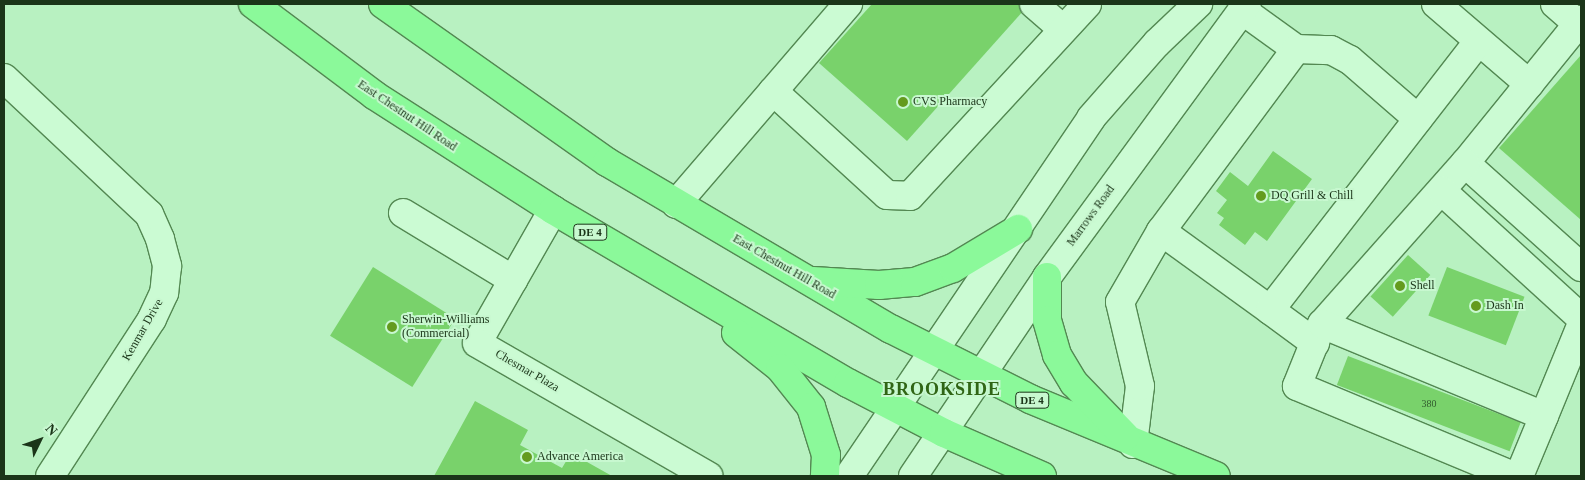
<!DOCTYPE html>
<style>
body{margin:0}
#map{position:relative;width:1585px;height:480px;overflow:hidden;background:#b8f1c1;font-family:"Times New Roman",serif}
div>[style]{position:absolute}
.building>*{inset:0;background:#79d26b;transform-origin:0 0}
.roads{filter:drop-shadow(1px 0 #538852) drop-shadow(-1px 0 #538852) drop-shadow(0 1px #538852) drop-shadow(0 -1px #538852)}
.minor>*{height:28px;margin:-14px;padding:0 14px;transform-origin:14px;border-radius:14px;background:#cbfbd3}
.major>*{height:28px;margin:-14px;padding:0 14px;transform-origin:14px;border-radius:14px;background:#8bf99a}
.dots>*{width:14px;height:14px;translate:-50% -50%;box-sizing:border-box;border:2px solid #c8f8d0;border-radius:50%}
span{translate:-50% -50%;white-space:nowrap;text-align:center;line-height:1.15;-webkit-text-stroke:4px #c8f8d0;paint-order:stroke}
.number-label{font-size:10px;color:#325c2e}
.number-label span{-webkit-text-stroke-width:0}
.shield-label span{padding:1px 4px;background:#c8f8d0;border:1px solid;border-radius:4px;-webkit-text-stroke-width:0}
.shield-label{font-size:11px;color:#1b3519;font-weight:700}
.poi-label{font-size:12px;color:#1b3519}
.left{translate:0 -50%;text-align:left}
.street-label{font-size:12px;color:#1b3519}
.district-label{font-size:18px;color:#306515;font-weight:700;letter-spacing:1px}
.frame{position:absolute;inset:0;border:5px solid #1b3519;pointer-events:none}
.north{position:absolute;left:15px;top:415px;width:50px;height:50px;-webkit-text-stroke:4px #c8f8d0;paint-order:stroke;rotate:48deg;font-size:14px;font-weight:700;line-height:20px;text-align:center;color:#1b3519}
.north::after{content:'';display:block;margin:auto;width:18px;height:22px;background:#1b3519;clip-path:polygon(50% 0,100% 100%,50% 72%,0 100%)}
</style>
<div id="map">
<div class="building">
<div style="clip-path:polygon(872px 4px,1018px 4px,1024px 10px,907px 141px,819px 63px)"></div>
<div style="clip-path:polygon(1581px 55px,1581px 220px,1499px 148px)"></div>
<div style="clip-path:polygon(1273px 151px,1312px 179px,1267px 241px,1255px 232px,1245px 245px,1219px 225px,1224px 218px,1217px 213px,1227px 200px,1216px 191px,1230px 172px,1248px 186px)"></div>
<div style="left:1408px;top:255px;width:30px;height:56px;rotate:42deg"></div>
<div style="left:373px;top:267px;width:97px;height:81px;rotate:32deg"></div>
<div style="left:1447px;top:267px;width:83px;height:52px;rotate:21deg"></div>
<div style="left:1348px;top:356px;width:185px;height:31px;rotate:21deg"></div>
<div style="clip-path:polygon(475px 401px,528px 430px,520px 445px,562px 468px,571px 453px,612px 476px,434px 476px)"></div>
</div>
<div class="roads">
<div class="minor">
<div style="left:1034px;top:4px;width:38px;rotate:41deg"></div>
<div style="left:1436px;top:4px;width:123px;rotate:40.7deg"></div>
<div style="left:1555px;top:4px;width:30px;rotate:41deg"></div>
<div style="left:1242px;top:10px;width:67px;rotate:35.8deg"></div>
<div style="left:1581px;top:20px;width:184px;rotate:129deg"></div>
<div style="left:1465px;top:163px;width:156px;rotate:41.9deg"></div>
<div style="left:4px;top:78px;width:199px;rotate:43.2deg"></div>
<div style="left:149px;top:214px;width:27px;rotate:66deg"></div>
<div style="left:160px;top:239px;width:28px;rotate:75deg"></div>
<div style="left:167px;top:266px;width:27px;rotate:96deg"></div>
<div style="left:164px;top:293px;width:29px;rotate:115deg"></div>
<div style="left:152px;top:319px;width:187px;rotate:123deg"></div>
<div style="left:773px;top:91px;width:154px;rotate:42.4deg"></div>
<div style="left:887px;top:195px;width:23px;rotate:2deg"></div>
<div style="left:910px;top:196px;width:261px;rotate:-47.3deg"></div>
<div style="left:1465px;top:163px;width:215px;rotate:131.6deg"></div>
<div style="left:1322px;top:324px;width:67px;rotate:112deg"></div>
<div style="left:1297px;top:386px;width:234px;rotate:22.6deg"></div>
<div style="left:1442px;top:191px;width:188px;rotate:42.4deg"></div>
<div style="left:676px;top:204px;width:264px;rotate:-49.3deg"></div>
<div style="left:553px;top:210px;width:153px;rotate:119.7deg"></div>
<div style="left:477px;top:343px;width:267px;rotate:29.9deg"></div>
<div style="left:403px;top:213px;width:129px;rotate:31.3deg"></div>
<div style="left:1161px;top:231px;width:135px;rotate:35.9deg"></div>
<div style="left:1270px;top:310px;width:339px;rotate:-52.2deg"></div>
<div style="left:1270px;top:310px;width:56px;rotate:36.3deg"></div>
<div style="left:1322px;top:324px;width:240px;rotate:22.5deg"></div>
<div style="left:1544px;top:416px;width:65px;rotate:112.6deg"></div>
<div style="left:1544px;top:416px;width:97px;rotate:-67.7deg"></div>
<div style="left:1133px;top:444px;width:58px;rotate:-83.1deg"></div>
<div style="left:1140px;top:386px;width:86px;rotate:-103.4deg"></div>
<div style="left:1120px;top:302px;width:82px;rotate:-60deg"></div>
<div style="left:1161px;top:231px;width:227px;rotate:-53.4deg"></div>
<div style="left:1296px;top:49px;width:35px;rotate:2deg"></div>
<div style="left:1331px;top:50px;width:21px;rotate:28deg"></div>
<div style="left:1350px;top:60px;width:90px;rotate:40.9deg"></div>
<div style="left:849px;top:476px;width:432px;rotate:-55.9deg"></div>
<div style="left:1091px;top:118px;width:100px;rotate:-48.7deg"></div>
<div style="left:1157px;top:43px;width:57px;rotate:-43.6deg"></div>
<div style="left:913px;top:476px;width:240px;rotate:-56deg"></div>
<div style="left:1047px;top:277px;width:338px;rotate:-53.8deg"></div>
</div>
<div class="major">
<div style="left:253px;top:4px;width:151px;rotate:36.9deg"></div>
<div style="left:374px;top:95px;width:213px;rotate:32.7deg"></div>
<div style="left:553px;top:210px;width:342px;rotate:30.4deg"></div>
<div style="left:848px;top:383px;width:108px;rotate:27.5deg"></div>
<div style="left:944px;top:433px;width:107px;rotate:23.7deg"></div>
<div style="left:383px;top:4px;width:274px;rotate:35.2deg"></div>
<div style="left:607px;top:162px;width:329px;rotate:30.5deg"></div>
<div style="left:891px;top:329px;width:156px;rotate:26.7deg"></div>
<div style="left:1030px;top:399px;width:201px;rotate:22.5deg"></div>
<div style="left:1047px;top:277px;width:43px;rotate:90deg"></div>
<div style="left:1047px;top:320px;width:36px;rotate:74deg"></div>
<div style="left:1057px;top:355px;width:33px;rotate:59deg"></div>
<div style="left:1074px;top:383px;width:74px;rotate:46.1deg"></div>
<div style="left:813px;top:281px;width:66px;rotate:3.5deg"></div>
<div style="left:879px;top:285px;width:36px;rotate:-5deg"></div>
<div style="left:915px;top:282px;width:40px;rotate:-20.2deg"></div>
<div style="left:953px;top:268px;width:76px;rotate:-31deg"></div>
<div style="left:736px;top:333px;width:56px;rotate:38.5deg"></div>
<div style="left:780px;top:368px;width:50px;rotate:51.5deg"></div>
<div style="left:811px;top:407px;width:50px;rotate:72.6deg"></div>
<div style="left:826px;top:455px;width:21px;rotate:93deg"></div>
</div>
</div>
<div class="dots">
<div style="left:903px;top:102px;background:#649b1e"></div>
<div style="left:1261px;top:196px;background:#649b1e"></div>
<div style="left:1400px;top:286px;background:#649b1e"></div>
<div style="left:1476px;top:306px;background:#649b1e"></div>
<div style="left:392px;top:327px;background:#649b1e"></div>
<div style="left:527px;top:457px;background:#649b1e"></div>
</div>
<div class="number-label">
<span style="left:1429px;top:404px">380</span>
</div>
<div class="shield-label">
<span style="left:590px;top:232px">DE 4</span>
<span style="left:1032px;top:400px">DE 4</span>
</div>
<div class="poi-label">
<span class="left" style="left:913px;top:102px">CVS Pharmacy</span>
<span class="left" style="left:1271px;top:196px">DQ Grill &amp; Chill</span>
<span class="left" style="left:1410px;top:286px">Shell</span>
<span class="left" style="left:1486px;top:306px">Dash In</span>
<span class="left" style="left:402px;top:327px">Sherwin-Williams<br>(Commercial)</span>
<span class="left" style="left:537px;top:457px">Advance America</span>
</div>
<div class="street-label">
<span style="left:407px;top:116px;rotate:34deg">East Chestnut Hill Road</span>
<span style="left:1091px;top:216px;rotate:-54deg">Marrows Road</span>
<span style="left:784px;top:267px;rotate:30deg">East Chestnut Hill Road</span>
<span style="left:143px;top:330px;rotate:-60deg">Kenmar Drive</span>
<span style="left:527px;top:371px;rotate:30deg">Chesmar Plaza</span>
</div>
<div class="district-label">
<span style="left:942px;top:389px">BROOKSIDE</span>
</div>
<div class="frame"></div>
<div class="north">N</div>
</div>
